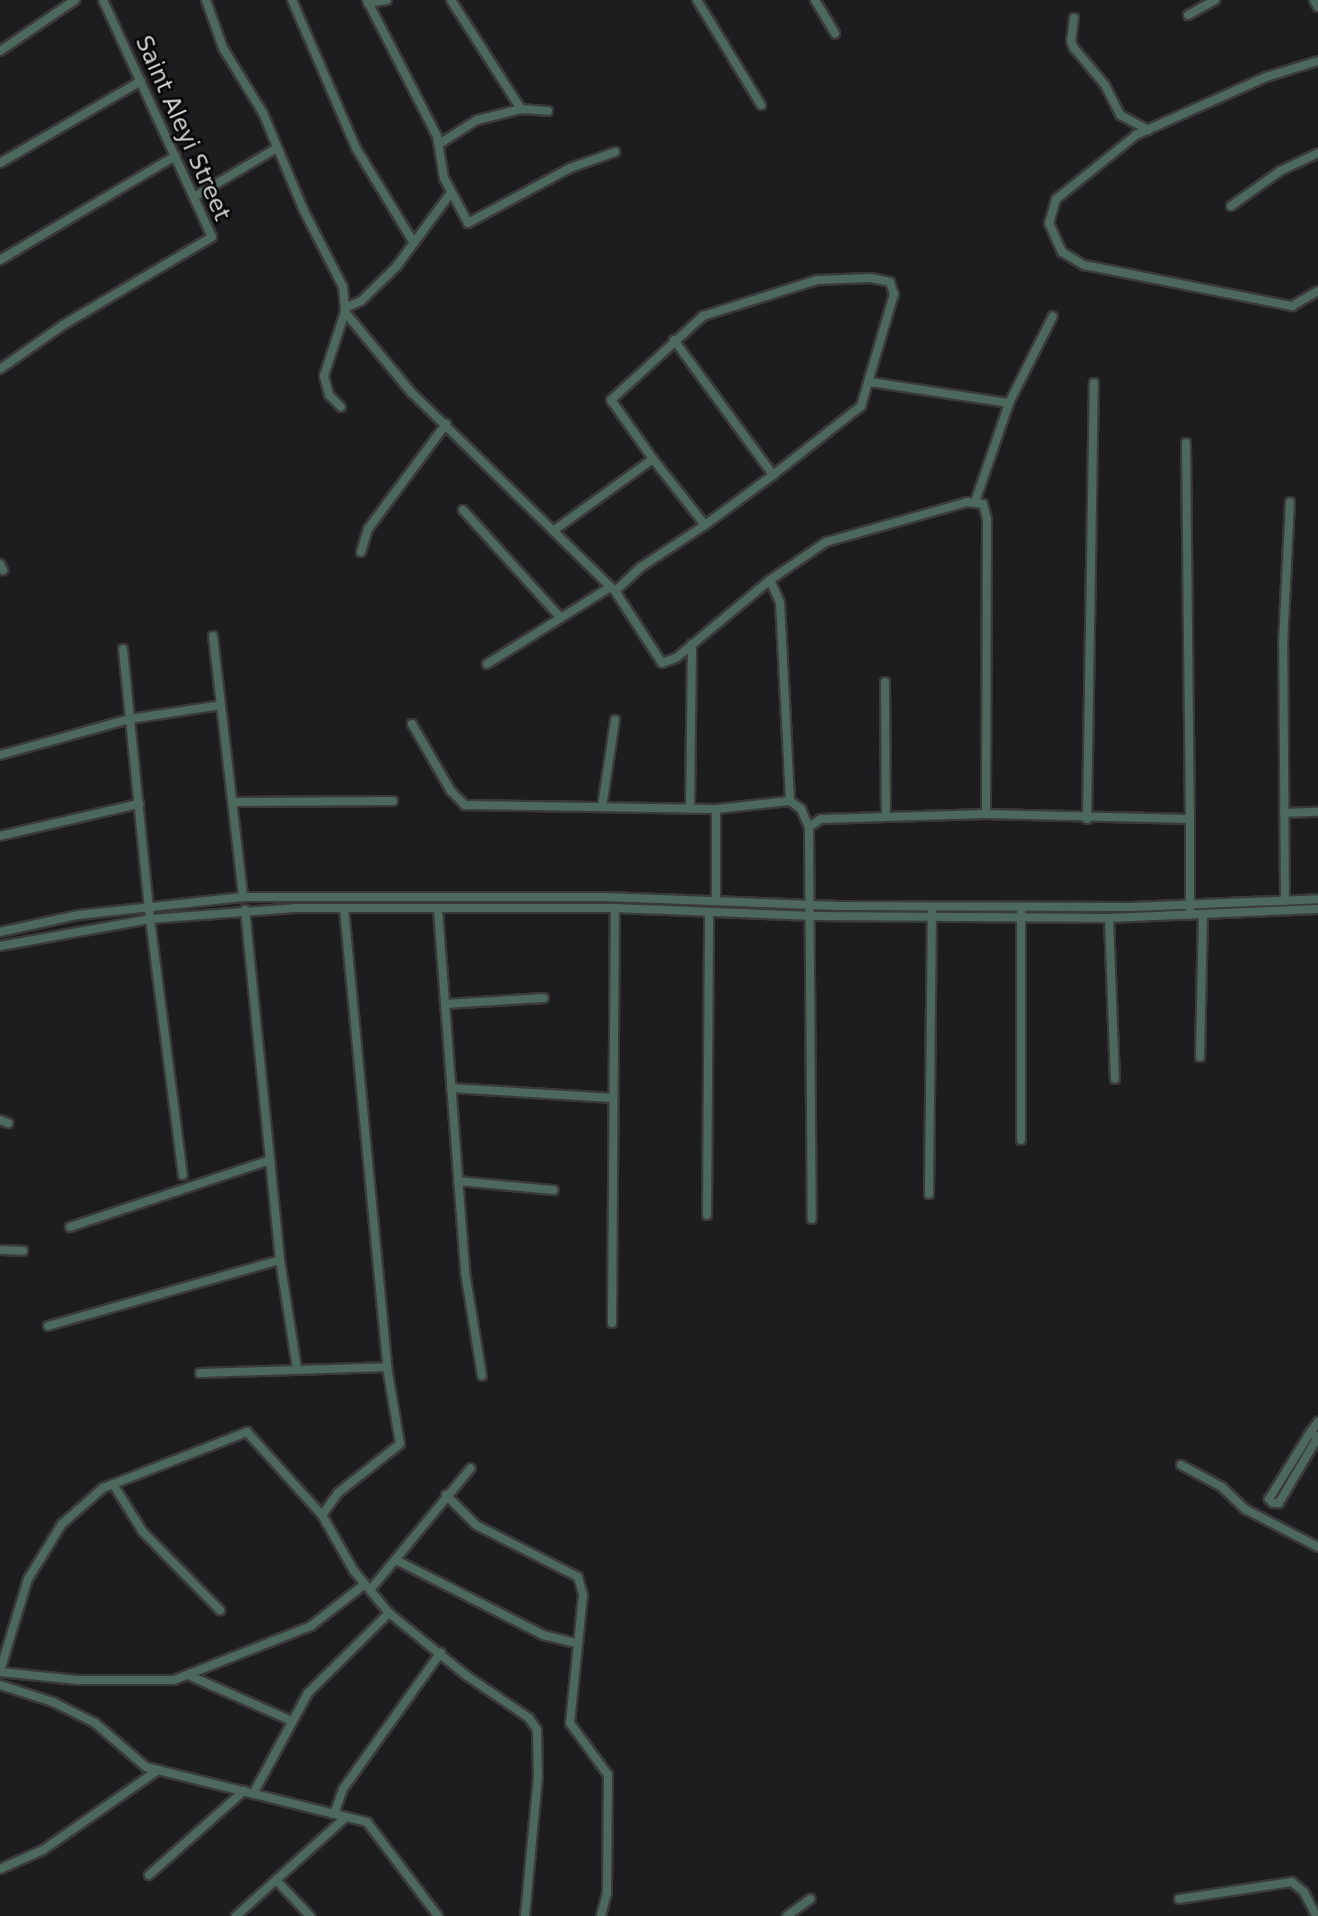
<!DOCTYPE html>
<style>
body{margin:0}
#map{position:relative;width:1318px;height:1916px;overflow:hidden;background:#1d1c1f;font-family:"DejaVu Sans",sans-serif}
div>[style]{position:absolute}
.roads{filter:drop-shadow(2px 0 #3a393c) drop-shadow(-2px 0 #3a393c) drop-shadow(0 2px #3a393c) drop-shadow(0 -2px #3a393c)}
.street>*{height:8px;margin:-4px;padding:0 4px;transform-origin:4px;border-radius:4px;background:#4d695d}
span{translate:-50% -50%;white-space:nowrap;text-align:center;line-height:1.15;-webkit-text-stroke:5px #070708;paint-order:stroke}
.street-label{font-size:23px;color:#d2d2d3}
</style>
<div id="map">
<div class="roads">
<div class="street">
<div style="left:206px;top:0;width:51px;rotate:70.5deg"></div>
<div style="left:223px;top:48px;width:76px;rotate:58.4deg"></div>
<div style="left:263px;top:113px;width:106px;rotate:67.3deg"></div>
<div style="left:304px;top:211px;width:85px;rotate:62.8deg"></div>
<div style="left:343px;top:287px;width:25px;rotate:85deg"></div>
<div style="left:345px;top:312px;width:67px;rotate:108.2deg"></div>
<div style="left:324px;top:376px;width:20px;rotate:75deg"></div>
<div style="left:329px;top:395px;width:17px;rotate:45deg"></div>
<div style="left:292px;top:0;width:161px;rotate:66.6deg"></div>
<div style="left:356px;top:148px;width:111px;rotate:58.6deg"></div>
<div style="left:367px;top:0;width:153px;rotate:62.8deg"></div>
<div style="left:437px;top:136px;width:43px;rotate:80.5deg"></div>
<div style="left:444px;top:178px;width:51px;rotate:61.9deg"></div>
<div style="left:468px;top:223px;width:116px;rotate:-28.3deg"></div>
<div style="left:570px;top:168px;width:48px;rotate:-19.6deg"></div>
<div style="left:451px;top:0;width:130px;rotate:57.3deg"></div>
<div style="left:697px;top:0;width:123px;rotate:58.6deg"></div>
<div style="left:815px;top:0;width:39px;rotate:59deg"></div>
<div style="left:1314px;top:0;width:8px;rotate:60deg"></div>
<div style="left:368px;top:3px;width:19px;rotate:-9deg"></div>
<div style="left:1188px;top:15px;width:31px;rotate:-29deg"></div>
<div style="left:1074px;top:18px;width:23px;rotate:97deg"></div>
<div style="left:1071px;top:41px;width:8px;rotate:67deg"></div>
<div style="left:1074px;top:48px;width:48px;rotate:50deg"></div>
<div style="left:1105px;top:85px;width:34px;rotate:63deg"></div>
<div style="left:1120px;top:115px;width:32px;rotate:28deg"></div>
<div style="left:0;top:51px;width:91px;rotate:-34.2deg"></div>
<div style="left:1318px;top:61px;width:54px;rotate:162.9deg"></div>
<div style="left:1266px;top:77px;width:142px;rotate:156deg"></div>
<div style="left:1136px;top:135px;width:102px;rotate:141.3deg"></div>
<div style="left:1056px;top:199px;width:25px;rotate:106deg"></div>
<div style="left:1049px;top:223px;width:32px;rotate:66deg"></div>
<div style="left:1062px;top:252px;width:26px;rotate:31deg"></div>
<div style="left:1084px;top:265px;width:212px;rotate:11.2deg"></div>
<div style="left:1292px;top:306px;width:30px;rotate:-30deg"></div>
<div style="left:439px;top:144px;width:45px;rotate:-32.3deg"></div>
<div style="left:477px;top:120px;width:45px;rotate:-14deg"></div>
<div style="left:521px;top:109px;width:27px;rotate:4deg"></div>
<div style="left:0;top:163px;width:163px;rotate:-30.2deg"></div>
<div style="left:194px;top:197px;width:96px;rotate:-30.6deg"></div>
<div style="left:1231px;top:206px;width:60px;rotate:-35.5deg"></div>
<div style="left:1280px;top:171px;width:42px;rotate:-25.3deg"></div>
<div style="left:0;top:260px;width:204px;rotate:-30.7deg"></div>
<div style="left:347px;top:307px;width:15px;rotate:-23deg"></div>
<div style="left:361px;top:301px;width:49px;rotate:-44.2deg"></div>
<div style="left:396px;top:267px;width:91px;rotate:-53.5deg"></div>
<div style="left:345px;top:312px;width:104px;rotate:50.5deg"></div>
<div style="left:411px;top:392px;width:285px;rotate:44.3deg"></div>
<div style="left:615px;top:591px;width:86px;rotate:56.9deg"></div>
<div style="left:662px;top:663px;width:15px;rotate:-20deg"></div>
<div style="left:676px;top:658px;width:122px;rotate:-39.7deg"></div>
<div style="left:770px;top:580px;width:68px;rotate:-34.2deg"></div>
<div style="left:826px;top:542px;width:147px;rotate:-15.8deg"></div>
<div style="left:967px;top:502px;width:16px;rotate:7deg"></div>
<div style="left:983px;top:504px;width:16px;rotate:75deg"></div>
<div style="left:987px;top:519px;width:295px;rotate:90.2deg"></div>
<div style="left:986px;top:814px;width:204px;rotate:1.4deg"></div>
<div style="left:1190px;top:819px;width:96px;rotate:90deg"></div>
<div style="left:674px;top:340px;width:167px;rotate:53.7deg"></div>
<div style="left:773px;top:475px;width:84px;rotate:143.7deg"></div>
<div style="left:0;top:369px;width:77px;rotate:-34.9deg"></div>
<div style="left:63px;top:325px;width:173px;rotate:-30.6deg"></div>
<div style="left:212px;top:237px;width:261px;rotate:-114.7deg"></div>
<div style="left:870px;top:382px;width:141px;rotate:8.6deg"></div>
<div style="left:1186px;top:443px;width:376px;rotate:89.4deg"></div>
<div style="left:653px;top:459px;width:72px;rotate:-125.4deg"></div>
<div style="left:611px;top:400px;width:125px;rotate:-42.4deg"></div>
<div style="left:703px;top:316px;width:120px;rotate:-17.5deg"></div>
<div style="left:817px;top:280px;width:54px;rotate:-2.1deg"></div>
<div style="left:871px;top:278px;width:19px;rotate:12deg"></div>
<div style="left:890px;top:282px;width:13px;rotate:72deg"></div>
<div style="left:894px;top:294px;width:117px;rotate:106.4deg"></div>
<div style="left:861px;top:406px;width:112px;rotate:141.9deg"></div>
<div style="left:975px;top:502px;width:105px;rotate:-71deg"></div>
<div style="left:1009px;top:403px;width:97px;rotate:-63.2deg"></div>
<div style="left:463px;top:510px;width:144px;rotate:47.8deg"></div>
<div style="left:553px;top:531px;width:123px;rotate:-35.8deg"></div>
<div style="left:653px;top:459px;width:84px;rotate:51.8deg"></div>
<div style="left:705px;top:525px;width:77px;rotate:146.7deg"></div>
<div style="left:641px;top:567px;width:35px;rotate:137deg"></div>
<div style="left:361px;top:552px;width:24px;rotate:-73deg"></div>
<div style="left:368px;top:529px;width:131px;rotate:-53.4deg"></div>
<div style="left:0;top:564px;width:7px;rotate:63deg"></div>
<div style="left:770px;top:580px;width:24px;rotate:66deg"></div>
<div style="left:780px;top:602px;width:199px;rotate:87.1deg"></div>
<div style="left:790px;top:801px;width:14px;rotate:36deg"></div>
<div style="left:801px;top:809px;width:20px;rotate:66deg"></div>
<div style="left:809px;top:827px;width:392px;rotate:89.6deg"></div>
<div style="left:213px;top:636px;width:263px;rotate:83.4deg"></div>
<div style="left:123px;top:649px;width:271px;rotate:84.3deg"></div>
<div style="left:150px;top:919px;width:258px;rotate:82.7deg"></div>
<div style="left:487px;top:664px;width:145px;rotate:-32deg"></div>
<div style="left:885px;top:682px;width:133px;rotate:89.6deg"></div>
<div style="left:412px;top:724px;width:78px;rotate:59.8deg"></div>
<div style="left:451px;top:791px;width:20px;rotate:45deg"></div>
<div style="left:465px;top:805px;width:251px;rotate:0.9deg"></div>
<div style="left:0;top:755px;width:135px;rotate:-15.5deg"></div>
<div style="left:130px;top:719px;width:92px;rotate:-8.7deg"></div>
<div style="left:232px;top:802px;width:161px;rotate:-0.4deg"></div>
<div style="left:602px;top:807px;width:88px;rotate:-81.5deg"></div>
<div style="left:690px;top:809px;width:165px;rotate:-89.3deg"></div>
<div style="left:1284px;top:813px;width:34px;rotate:-2deg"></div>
<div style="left:1087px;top:819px;width:436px;rotate:-89.1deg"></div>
<div style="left:809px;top:827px;width:14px;rotate:-34deg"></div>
<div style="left:821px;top:819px;width:165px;rotate:-1.7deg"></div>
<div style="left:0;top:836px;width:143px;rotate:-13deg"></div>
<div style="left:716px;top:901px;width:92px;rotate:-90deg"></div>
<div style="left:716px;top:809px;width:74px;rotate:-6.2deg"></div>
<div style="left:1285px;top:901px;width:257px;rotate:-90.4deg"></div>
<div style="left:1283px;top:644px;width:142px;rotate:-87.2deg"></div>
<div style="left:344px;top:908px;width:461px;rotate:84.6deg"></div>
<div style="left:387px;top:1367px;width:78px;rotate:80.4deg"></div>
<div style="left:400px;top:1444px;width:79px;rotate:141.7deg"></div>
<div style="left:338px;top:1493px;width:27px;rotate:126deg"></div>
<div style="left:322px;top:1515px;width:64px;rotate:60.3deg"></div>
<div style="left:354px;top:1571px;width:55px;rotate:50.2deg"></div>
<div style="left:389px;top:1613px;width:100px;rotate:38.9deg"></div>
<div style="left:467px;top:1676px;width:75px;rotate:34.1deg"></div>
<div style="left:529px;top:1718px;width:14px;rotate:56deg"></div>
<div style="left:537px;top:1730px;width:46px;rotate:88.8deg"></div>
<div style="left:538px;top:1776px;width:141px;rotate:95.3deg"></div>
<div style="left:438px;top:910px;width:363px;rotate:85.7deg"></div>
<div style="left:465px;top:1272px;width:105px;rotate:80.7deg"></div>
<div style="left:1109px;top:918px;width:161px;rotate:87.9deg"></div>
<div style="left:0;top:932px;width:80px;rotate:-12.3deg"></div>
<div style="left:78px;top:915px;width:166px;rotate:-6.2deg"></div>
<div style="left:243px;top:897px;width:363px"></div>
<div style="left:606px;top:897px;width:234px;rotate:2.2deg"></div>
<div style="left:840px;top:906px;width:291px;rotate:0.2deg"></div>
<div style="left:1131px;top:907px;width:187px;rotate:-2.4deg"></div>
<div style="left:0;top:946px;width:152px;rotate:-10.2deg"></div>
<div style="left:150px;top:919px;width:145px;rotate:-4.3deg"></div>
<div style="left:295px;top:908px;width:320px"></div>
<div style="left:615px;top:908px;width:197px;rotate:2.3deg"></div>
<div style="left:812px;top:916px;width:297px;rotate:0.4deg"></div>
<div style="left:1109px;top:918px;width:209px;rotate:-2.5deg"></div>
<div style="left:445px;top:1004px;width:99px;rotate:-3.5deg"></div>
<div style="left:1200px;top:1057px;width:142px;rotate:-88.8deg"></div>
<div style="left:451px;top:1088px;width:162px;rotate:3.5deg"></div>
<div style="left:0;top:1120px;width:9px;rotate:21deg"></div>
<div style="left:1021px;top:1140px;width:228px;rotate:-90deg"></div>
<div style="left:458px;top:1181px;width:96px;rotate:5.4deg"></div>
<div style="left:929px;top:1194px;width:282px;rotate:-89.4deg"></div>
<div style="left:707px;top:1215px;width:303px;rotate:-89.6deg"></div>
<div style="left:70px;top:1227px;width:211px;rotate:-18.5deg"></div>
<div style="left:0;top:1250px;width:23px;rotate:2deg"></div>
<div style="left:280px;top:1260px;width:109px;rotate:81.1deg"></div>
<div style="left:612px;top:1323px;width:415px;rotate:-89.6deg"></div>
<div style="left:48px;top:1326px;width:241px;rotate:-15.9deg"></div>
<div style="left:280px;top:1260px;width:352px;rotate:-95.7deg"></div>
<div style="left:200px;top:1373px;width:187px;rotate:-1.8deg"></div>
<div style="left:1310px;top:1433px;width:9px;rotate:27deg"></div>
<div style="left:1318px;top:1437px;width:77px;rotate:120.6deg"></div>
<div style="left:1279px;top:1503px;width:6px;rotate:180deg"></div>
<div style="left:1273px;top:1503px;width:6px;rotate:-135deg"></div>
<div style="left:1269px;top:1499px;width:78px;rotate:-58.2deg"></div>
<div style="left:1310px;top:1433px;width:14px;rotate:-54deg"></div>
<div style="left:1181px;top:1465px;width:47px;rotate:28.2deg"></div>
<div style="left:1222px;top:1487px;width:32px;rotate:44deg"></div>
<div style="left:1245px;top:1509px;width:82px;rotate:27.5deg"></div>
<div style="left:113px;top:1484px;width:57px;rotate:58deg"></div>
<div style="left:143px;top:1532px;width:110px;rotate:45.4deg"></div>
<div style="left:446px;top:1495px;width:42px;rotate:45deg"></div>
<div style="left:476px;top:1525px;width:114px;rotate:27deg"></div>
<div style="left:578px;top:1577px;width:19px;rotate:74deg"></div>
<div style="left:583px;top:1595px;width:129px;rotate:95.8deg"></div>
<div style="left:570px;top:1723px;width:64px;rotate:53.8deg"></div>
<div style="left:608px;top:1775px;width:118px;rotate:90.5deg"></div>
<div style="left:607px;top:1893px;width:24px;rotate:105deg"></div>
<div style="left:396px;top:1560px;width:165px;rotate:27deg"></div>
<div style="left:543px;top:1635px;width:36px;rotate:14deg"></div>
<div style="left:370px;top:1590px;width:158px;rotate:-50.4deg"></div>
<div style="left:0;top:1671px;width:96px;rotate:-73.1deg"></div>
<div style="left:28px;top:1579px;width:65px;rotate:-58.3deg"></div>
<div style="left:62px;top:1524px;width:55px;rotate:-41.3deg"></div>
<div style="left:103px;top:1488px;width:155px;rotate:-21.3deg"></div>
<div style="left:247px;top:1432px;width:112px;rotate:47.9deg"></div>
<div style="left:0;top:1672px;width:78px;rotate:5.9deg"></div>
<div style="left:78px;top:1680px;width:96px"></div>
<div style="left:174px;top:1680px;width:147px;rotate:-21.5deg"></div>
<div style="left:311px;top:1626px;width:68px;rotate:-37.9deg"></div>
<div style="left:188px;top:1675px;width:114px;rotate:23.9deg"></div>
<div style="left:0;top:1685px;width:56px;rotate:17.8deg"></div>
<div style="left:53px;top:1702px;width:47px;rotate:26.6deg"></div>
<div style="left:95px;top:1723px;width:67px;rotate:40.8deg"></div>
<div style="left:146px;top:1767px;width:228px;rotate:14deg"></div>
<div style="left:367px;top:1822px;width:118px;rotate:52.9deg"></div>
<div style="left:253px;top:1794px;width:115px;rotate:-61.4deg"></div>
<div style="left:308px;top:1693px;width:114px;rotate:-44.6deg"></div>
<div style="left:334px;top:1814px;width:27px;rotate:-70deg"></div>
<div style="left:343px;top:1789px;width:168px;rotate:-54.4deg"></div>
<div style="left:0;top:1869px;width:47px;rotate:-23.8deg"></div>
<div style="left:43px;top:1850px;width:140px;rotate:-34.8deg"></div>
<div style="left:149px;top:1875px;width:127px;rotate:-41.5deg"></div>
<div style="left:276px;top:1880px;width:50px;rotate:46.6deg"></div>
<div style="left:1179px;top:1899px;width:114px;rotate:-8.6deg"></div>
<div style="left:1292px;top:1882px;width:16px;rotate:40deg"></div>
<div style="left:1304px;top:1892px;width:27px;rotate:63deg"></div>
<div style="left:236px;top:1916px;width:148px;rotate:-42deg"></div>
<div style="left:787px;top:1916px;width:29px;rotate:-36deg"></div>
</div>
</div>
<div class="street-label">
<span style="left:183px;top:128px;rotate:66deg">Saint Aleyi Street</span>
</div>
</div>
